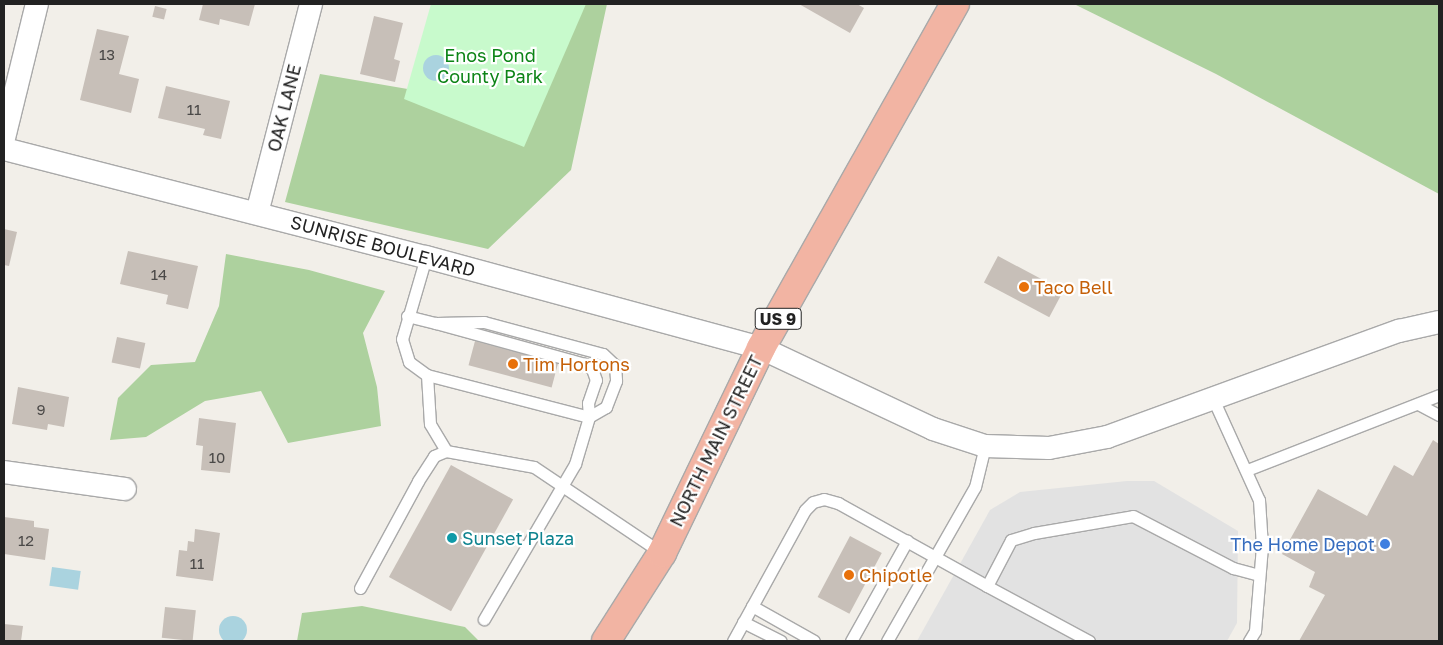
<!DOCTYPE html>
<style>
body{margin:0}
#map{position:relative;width:1443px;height:645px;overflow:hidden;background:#f2efe9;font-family:"Golos Text",sans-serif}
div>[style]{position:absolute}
.forest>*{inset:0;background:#add19e}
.park>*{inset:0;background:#c8facc}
.parking>*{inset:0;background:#e2e2e2}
.water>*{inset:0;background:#aad3df;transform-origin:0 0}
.round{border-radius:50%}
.building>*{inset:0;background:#c7bfb8;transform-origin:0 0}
.roads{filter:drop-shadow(1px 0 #a9a9a9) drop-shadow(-1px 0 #a9a9a9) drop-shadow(0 1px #a9a9a9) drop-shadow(0 -1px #a9a9a9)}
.service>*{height:11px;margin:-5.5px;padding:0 5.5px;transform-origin:5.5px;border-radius:5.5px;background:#fff}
.minor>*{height:22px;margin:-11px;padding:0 11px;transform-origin:11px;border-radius:11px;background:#fff}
.trunk>*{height:28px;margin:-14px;padding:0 14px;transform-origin:14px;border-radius:14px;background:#f2b4a3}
.dots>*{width:14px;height:14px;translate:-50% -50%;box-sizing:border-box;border:2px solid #fff;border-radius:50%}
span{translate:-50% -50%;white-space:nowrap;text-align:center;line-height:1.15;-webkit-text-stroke:4.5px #fff;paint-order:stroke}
.number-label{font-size:15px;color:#4b4948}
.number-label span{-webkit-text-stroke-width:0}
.shield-label span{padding:1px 4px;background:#fff;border:1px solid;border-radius:4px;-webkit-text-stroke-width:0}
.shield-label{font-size:16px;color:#222;font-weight:700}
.park-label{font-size:18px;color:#0c8416}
.street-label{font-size:18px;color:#222}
.food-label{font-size:18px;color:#c56008}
.left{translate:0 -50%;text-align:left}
.culture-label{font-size:18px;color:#0d838f}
.shop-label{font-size:18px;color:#366cbe}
.right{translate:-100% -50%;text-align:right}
.frame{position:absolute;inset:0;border:5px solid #222;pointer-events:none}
</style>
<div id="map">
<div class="forest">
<div style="clip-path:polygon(485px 4px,607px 4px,571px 170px,488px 249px,285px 202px,320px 74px,466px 99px)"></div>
<div style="clip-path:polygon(1074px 4px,1439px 4px,1439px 194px,1216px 74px)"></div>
<div style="clip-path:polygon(226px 254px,309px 270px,385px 291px,363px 333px,377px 387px,381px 426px,288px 443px,261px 391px,205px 401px,146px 437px,110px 440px,118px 398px,151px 365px,195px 362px,219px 306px)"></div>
<div style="clip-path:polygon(362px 606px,465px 627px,479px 641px,297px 641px,302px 613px)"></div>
</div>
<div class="park">
<div style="clip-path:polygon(431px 4px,586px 4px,524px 147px,404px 99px)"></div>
</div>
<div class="parking">
<div style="clip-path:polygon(1127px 481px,1154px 481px,1238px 531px,1237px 623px,1227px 641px,917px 641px,990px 510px,1020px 492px)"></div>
</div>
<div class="water">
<div class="round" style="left:423px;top:55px;width:26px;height:26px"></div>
<div style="left:52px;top:567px;width:29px;height:19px;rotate:8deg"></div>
<div class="round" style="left:219px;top:616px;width:28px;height:28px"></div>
</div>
<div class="building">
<div style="clip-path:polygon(203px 4px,255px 4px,249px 26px,220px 19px,219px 25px,199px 20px)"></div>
<div style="clip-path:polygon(799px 4px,857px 4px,864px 8px,850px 33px)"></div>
<div style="left:155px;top:6px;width:12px;height:11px;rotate:14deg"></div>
<div style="clip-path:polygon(374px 16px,403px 23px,394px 59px,400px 61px,395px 82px,360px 74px)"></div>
<div style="clip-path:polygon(97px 29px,129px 36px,119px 74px,139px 79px,131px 113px,80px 100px)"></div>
<div style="clip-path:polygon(166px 86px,230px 101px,221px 139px,203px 135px,205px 129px,158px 118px)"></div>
<div style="clip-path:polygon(4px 229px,17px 232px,9px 266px,4px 265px)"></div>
<div style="clip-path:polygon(128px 251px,198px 266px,188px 309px,166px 304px,168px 295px,120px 284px)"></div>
<div style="left:998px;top:256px;width:74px;height:30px;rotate:28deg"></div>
<div style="left:117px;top:337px;width:29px;height:26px;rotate:12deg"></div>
<div style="left:475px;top:341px;width:86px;height:25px;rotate:15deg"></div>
<div style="clip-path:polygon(18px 387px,69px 397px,64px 427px,48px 424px,47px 430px,12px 424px)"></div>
<div style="clip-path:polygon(199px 418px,236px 423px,230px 473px,201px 470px,203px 446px,196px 445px)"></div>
<div style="clip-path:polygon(1433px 440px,1439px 444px,1439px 641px,1299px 641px,1325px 595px,1309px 587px,1315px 572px,1282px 554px,1318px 489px,1367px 516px,1394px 465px,1413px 476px)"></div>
<div style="left:451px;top:465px;width:71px;height:128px;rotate:29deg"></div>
<div style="clip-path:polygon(4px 517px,34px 521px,34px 527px,49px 529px,45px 560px,4px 554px)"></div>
<div style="clip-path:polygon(195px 529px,220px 533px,213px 581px,176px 576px,179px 550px,187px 551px,188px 541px,194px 542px)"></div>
<div style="left:850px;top:536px;width:36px;height:69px;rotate:28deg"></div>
<div style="left:165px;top:607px;width:31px;height:31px;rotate:6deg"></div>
<div style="clip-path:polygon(4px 624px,23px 626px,21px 641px,4px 641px)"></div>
</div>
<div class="roads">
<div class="service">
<div style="left:426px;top:257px;width:85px;rotate:106.3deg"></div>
<div style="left:402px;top:339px;width:24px;rotate:73deg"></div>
<div style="left:409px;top:362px;width:22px;rotate:36deg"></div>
<div style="left:427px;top:375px;width:167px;rotate:14.5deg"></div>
<div style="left:589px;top:417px;width:14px;rotate:-94deg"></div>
<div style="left:588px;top:403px;width:24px;rotate:-71deg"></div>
<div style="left:596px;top:380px;width:12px;rotate:-110deg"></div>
<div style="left:592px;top:369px;width:9px;rotate:-144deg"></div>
<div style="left:585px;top:364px;width:155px;rotate:-164.6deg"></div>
<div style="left:407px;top:316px;width:30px;rotate:14deg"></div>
<div style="left:436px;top:323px;width:48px;rotate:-1.2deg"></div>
<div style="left:484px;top:322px;width:123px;rotate:15.1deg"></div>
<div style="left:603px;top:354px;width:16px;rotate:43deg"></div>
<div style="left:615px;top:365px;width:16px;rotate:86deg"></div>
<div style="left:616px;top:381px;width:28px;rotate:111deg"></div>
<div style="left:606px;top:407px;width:20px;rotate:150deg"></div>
<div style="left:589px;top:417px;width:49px;rotate:106.6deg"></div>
<div style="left:575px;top:464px;width:180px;rotate:120.4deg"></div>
<div style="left:427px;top:375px;width:49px;rotate:86.5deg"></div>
<div style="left:430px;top:424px;width:31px;rotate:59deg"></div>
<div style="left:1214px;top:401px;width:109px;rotate:65.6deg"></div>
<div style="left:1259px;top:500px;width:46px;rotate:86.3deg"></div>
<div style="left:1262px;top:546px;width:85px;rotate:94.7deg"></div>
<div style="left:1255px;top:631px;width:12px;rotate:121deg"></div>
<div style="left:1418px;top:404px;width:24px;rotate:28deg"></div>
<div style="left:1247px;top:470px;width:206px;rotate:-21.3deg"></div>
<div style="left:360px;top:588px;width:122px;rotate:-61.5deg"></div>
<div style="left:418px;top:481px;width:30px;rotate:-57deg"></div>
<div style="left:434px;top:456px;width:13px;rotate:-23deg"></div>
<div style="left:446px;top:451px;width:89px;rotate:10.3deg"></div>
<div style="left:534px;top:467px;width:154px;rotate:33.9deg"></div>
<div style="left:752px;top:606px;width:71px;rotate:29.4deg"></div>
<div style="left:743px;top:622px;width:42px;rotate:26.6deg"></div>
<div style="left:733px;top:641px;width:149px;rotate:-61.2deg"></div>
<div style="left:805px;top:510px;width:11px;rotate:-45deg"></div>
<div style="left:813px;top:502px;width:11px;rotate:-15deg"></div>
<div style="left:824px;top:499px;width:15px;rotate:16deg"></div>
<div style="left:838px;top:503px;width:171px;rotate:29.1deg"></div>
<div style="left:851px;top:641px;width:115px;rotate:-60.8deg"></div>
<div style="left:887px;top:641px;width:177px;rotate:-60.3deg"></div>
<div style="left:975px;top:487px;width:42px;rotate:-76.3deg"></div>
<div style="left:1089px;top:641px;width:116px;rotate:-151.7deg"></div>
<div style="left:987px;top:586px;width:52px;rotate:-62.4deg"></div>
<div style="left:1011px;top:540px;width:24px;rotate:-17deg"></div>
<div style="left:1034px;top:533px;width:100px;rotate:-9.7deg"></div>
<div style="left:1133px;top:516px;width:113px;rotate:27.5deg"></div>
<div style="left:1233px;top:568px;width:27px;rotate:15deg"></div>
</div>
<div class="minor">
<div style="left:4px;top:138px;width:138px;rotate:-76.2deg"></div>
<div style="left:4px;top:149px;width:436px;rotate:14.4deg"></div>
<div style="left:426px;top:257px;width:347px;rotate:15.2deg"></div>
<div style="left:761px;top:348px;width:190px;rotate:25.2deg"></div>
<div style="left:933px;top:429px;width:55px;rotate:18.1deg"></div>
<div style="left:985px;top:446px;width:64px;rotate:1.8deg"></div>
<div style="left:1049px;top:448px;width:59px;rotate:-10.7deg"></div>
<div style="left:1107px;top:437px;width:311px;rotate:-20deg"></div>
<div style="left:1399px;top:331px;width:41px;rotate:-12.7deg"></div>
<div style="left:257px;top:213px;width:216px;rotate:-75.5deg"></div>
<div style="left:4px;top:472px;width:122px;rotate:8deg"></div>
</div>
<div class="trunk">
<div style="left:606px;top:641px;width:104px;rotate:-57.5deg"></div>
<div style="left:662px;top:553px;width:228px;rotate:-64.2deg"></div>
<div style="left:761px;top:348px;width:395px;rotate:-60.6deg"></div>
</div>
</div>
<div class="dots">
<div style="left:1024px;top:287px;background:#e8710a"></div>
<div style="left:513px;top:364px;background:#e8710a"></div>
<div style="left:452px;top:538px;background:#0f9aa8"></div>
<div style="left:1385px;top:544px;background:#3f7fe0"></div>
<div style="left:849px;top:575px;background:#e8710a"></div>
</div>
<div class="number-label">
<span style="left:107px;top:55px">13</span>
<span style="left:194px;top:110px">11</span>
<span style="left:159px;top:275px">14</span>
<span style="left:41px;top:410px">9</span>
<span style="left:217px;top:458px">10</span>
<span style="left:26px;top:541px">12</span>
<span style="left:197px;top:564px">11</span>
</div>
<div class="shield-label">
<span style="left:778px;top:319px">US 9</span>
</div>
<div class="park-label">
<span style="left:490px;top:66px">Enos Pond<br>County Park</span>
</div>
<div class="street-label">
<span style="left:284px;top:108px;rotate:-76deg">OAK LANE</span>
<span style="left:383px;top:246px;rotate:15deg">SUNRISE BOULEVARD</span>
<span style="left:716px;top:441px;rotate:-64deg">NORTH MAIN STREET</span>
</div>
<div class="food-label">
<span class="left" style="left:1034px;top:287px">Taco Bell</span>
<span class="left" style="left:523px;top:364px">Tim Hortons</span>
<span class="left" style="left:859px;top:575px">Chipotle</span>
</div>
<div class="culture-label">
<span class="left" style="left:462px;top:538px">Sunset Plaza</span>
</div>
<div class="shop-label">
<span class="right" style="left:1375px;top:544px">The Home Depot</span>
</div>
<div class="frame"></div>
</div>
